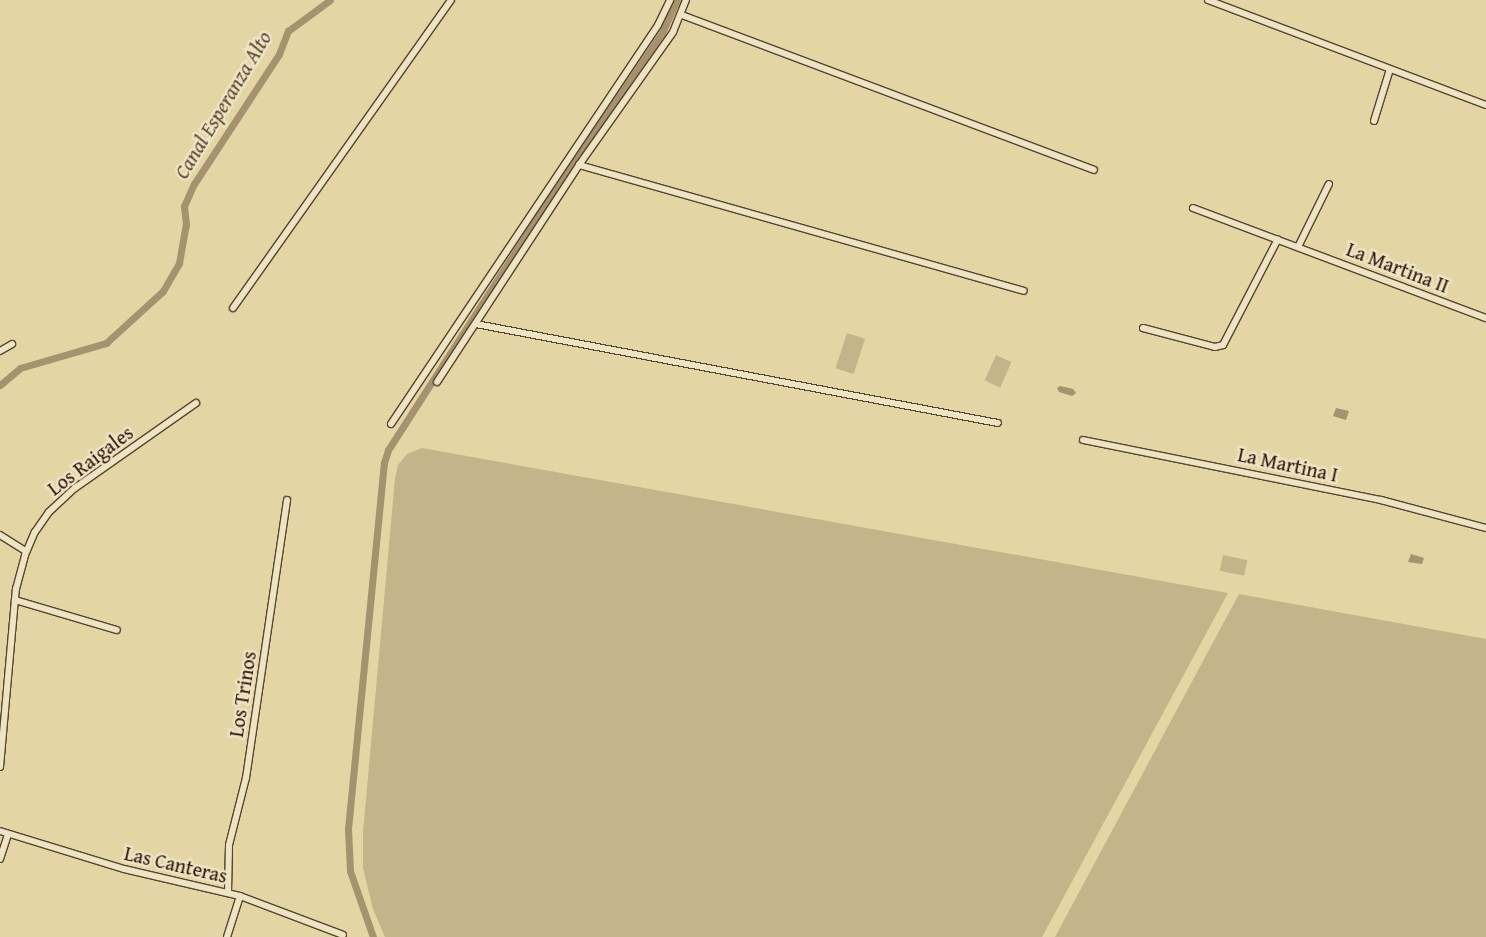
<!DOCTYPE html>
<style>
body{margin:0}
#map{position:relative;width:1486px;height:937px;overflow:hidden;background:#e3d5a4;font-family:"Gentium Book Plus",serif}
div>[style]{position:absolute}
.green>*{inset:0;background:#c4b489;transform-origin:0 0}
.water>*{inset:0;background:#a5926e}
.canal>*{height:7px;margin:-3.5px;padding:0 3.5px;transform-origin:3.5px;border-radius:3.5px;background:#a5926e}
.roads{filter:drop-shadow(1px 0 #5a422d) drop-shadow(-1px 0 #5a422d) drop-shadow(0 1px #5a422d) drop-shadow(0 -1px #5a422d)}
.street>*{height:6px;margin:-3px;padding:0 3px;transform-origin:3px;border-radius:3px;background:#ede4c4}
span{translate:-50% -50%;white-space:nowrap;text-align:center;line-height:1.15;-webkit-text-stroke:5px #ede4c4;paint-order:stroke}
.street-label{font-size:20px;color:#2d1105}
.water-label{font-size:21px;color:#5d452f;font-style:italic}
</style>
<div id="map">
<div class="green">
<div style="left:847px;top:333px;width:19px;height:37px;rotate:18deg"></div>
<div style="left:996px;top:355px;width:17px;height:28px;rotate:24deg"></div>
<div style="clip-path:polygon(422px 448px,1228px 593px,1042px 937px,385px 937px,373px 909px,363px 868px,363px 832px,395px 479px,398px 465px,407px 454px)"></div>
<div style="left:1223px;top:555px;width:25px;height:16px;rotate:12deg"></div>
<div style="clip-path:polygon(1239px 594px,1486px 639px,1486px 937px,1055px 937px)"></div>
</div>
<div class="water">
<div style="clip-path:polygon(1060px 386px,1073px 389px,1076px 393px,1072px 396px,1059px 392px,1057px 388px)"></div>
<div style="clip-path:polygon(1336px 408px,1349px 411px,1346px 420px,1333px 416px)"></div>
<div style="clip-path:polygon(1411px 554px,1424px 558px,1422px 564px,1408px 562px)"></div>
</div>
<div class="canal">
<div style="left:0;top:385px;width:26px;rotate:-40deg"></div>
<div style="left:20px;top:368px;width:90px;rotate:-16.2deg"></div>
<div style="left:106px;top:343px;width:77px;rotate:-42.4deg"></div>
<div style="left:163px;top:291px;width:32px;rotate:-60deg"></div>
<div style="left:179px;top:263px;width:39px;rotate:-80deg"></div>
<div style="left:186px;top:225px;width:19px;rotate:-96deg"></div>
<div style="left:184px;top:206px;width:24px;rotate:-66deg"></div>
<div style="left:194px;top:184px;width:155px;rotate:-56.8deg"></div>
<div style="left:279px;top:54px;width:25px;rotate:-69deg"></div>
<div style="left:288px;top:31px;width:52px;rotate:-36.4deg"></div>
<div style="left:373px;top:937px;width:70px;rotate:-109.2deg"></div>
<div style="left:350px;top:871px;width:42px;rotate:-92.7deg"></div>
<div style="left:348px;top:829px;width:368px;rotate:-84.4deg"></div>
<div style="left:384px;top:463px;width:14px;rotate:-73deg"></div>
<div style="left:388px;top:450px;width:285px;rotate:-57.3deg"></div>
<div style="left:542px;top:210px;width:214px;rotate:-55.9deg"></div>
<div style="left:662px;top:33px;width:36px;rotate:-66deg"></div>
</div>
<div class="roads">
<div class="street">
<div style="left:1208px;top:0;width:297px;rotate:20.7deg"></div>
<div style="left:682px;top:15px;width:440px;rotate:20.6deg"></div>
<div style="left:1374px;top:121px;width:54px;rotate:-72.9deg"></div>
<div style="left:579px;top:165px;width:462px;rotate:15.8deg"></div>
<div style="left:1193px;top:208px;width:313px;rotate:20.6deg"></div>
<div style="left:1298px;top:247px;width:70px;rotate:-63.8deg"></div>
<div style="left:233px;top:308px;width:377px;rotate:-54.7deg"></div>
<div style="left:476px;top:324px;width:531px;rotate:10.74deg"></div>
<div style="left:1143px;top:328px;width:74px;rotate:14.8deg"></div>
<div style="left:1215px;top:347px;width:8px;rotate:-14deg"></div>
<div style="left:1223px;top:345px;width:119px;rotate:-62.6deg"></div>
<div style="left:0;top:351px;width:14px;rotate:-30deg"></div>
<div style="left:437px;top:382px;width:259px;rotate:-56.8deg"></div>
<div style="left:579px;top:165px;width:163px;rotate:-54.7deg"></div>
<div style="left:673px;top:32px;width:35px;rotate:-68deg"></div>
<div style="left:391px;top:424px;width:480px;rotate:-56.2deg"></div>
<div style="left:658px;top:25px;width:28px;rotate:-64deg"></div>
<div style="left:1083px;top:440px;width:304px;rotate:11.4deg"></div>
<div style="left:1381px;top:500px;width:109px;rotate:14.9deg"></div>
<div style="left:0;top:535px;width:31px;rotate:32deg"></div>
<div style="left:15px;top:600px;width:106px;rotate:16.4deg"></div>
<div style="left:0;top:767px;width:179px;rotate:-84.9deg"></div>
<div style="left:16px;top:589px;width:35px;rotate:-75deg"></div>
<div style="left:25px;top:555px;width:25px;rotate:-67deg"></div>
<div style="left:35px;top:532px;width:24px;rotate:-55deg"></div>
<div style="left:49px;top:512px;width:35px;rotate:-43deg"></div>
<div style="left:75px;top:488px;width:148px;rotate:-35.1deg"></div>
<div style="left:0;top:831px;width:130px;rotate:17deg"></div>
<div style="left:124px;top:869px;width:119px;rotate:13.1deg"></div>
<div style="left:240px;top:896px;width:110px;rotate:20.7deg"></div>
<div style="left:0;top:859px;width:26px;rotate:-72deg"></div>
<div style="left:228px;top:893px;width:48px;rotate:-88.8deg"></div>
<div style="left:229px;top:845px;width:69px;rotate:-75.8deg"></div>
<div style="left:246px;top:778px;width:281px;rotate:-81.6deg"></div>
<div style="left:227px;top:937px;width:43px;rotate:-72.4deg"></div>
</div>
</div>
<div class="street-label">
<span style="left:1398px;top:267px;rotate:21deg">La Martina II</span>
<span style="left:90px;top:460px;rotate:-37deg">Los Raigales</span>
<span style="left:1288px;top:464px;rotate:12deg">La Martina I</span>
<span style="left:242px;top:694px;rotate:-81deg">Los Trinos</span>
<span style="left:176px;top:864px;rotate:13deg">Las Canteras</span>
</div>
<div class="water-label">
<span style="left:223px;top:105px;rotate:-59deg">Canal Esperanza Alto</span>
</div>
</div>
